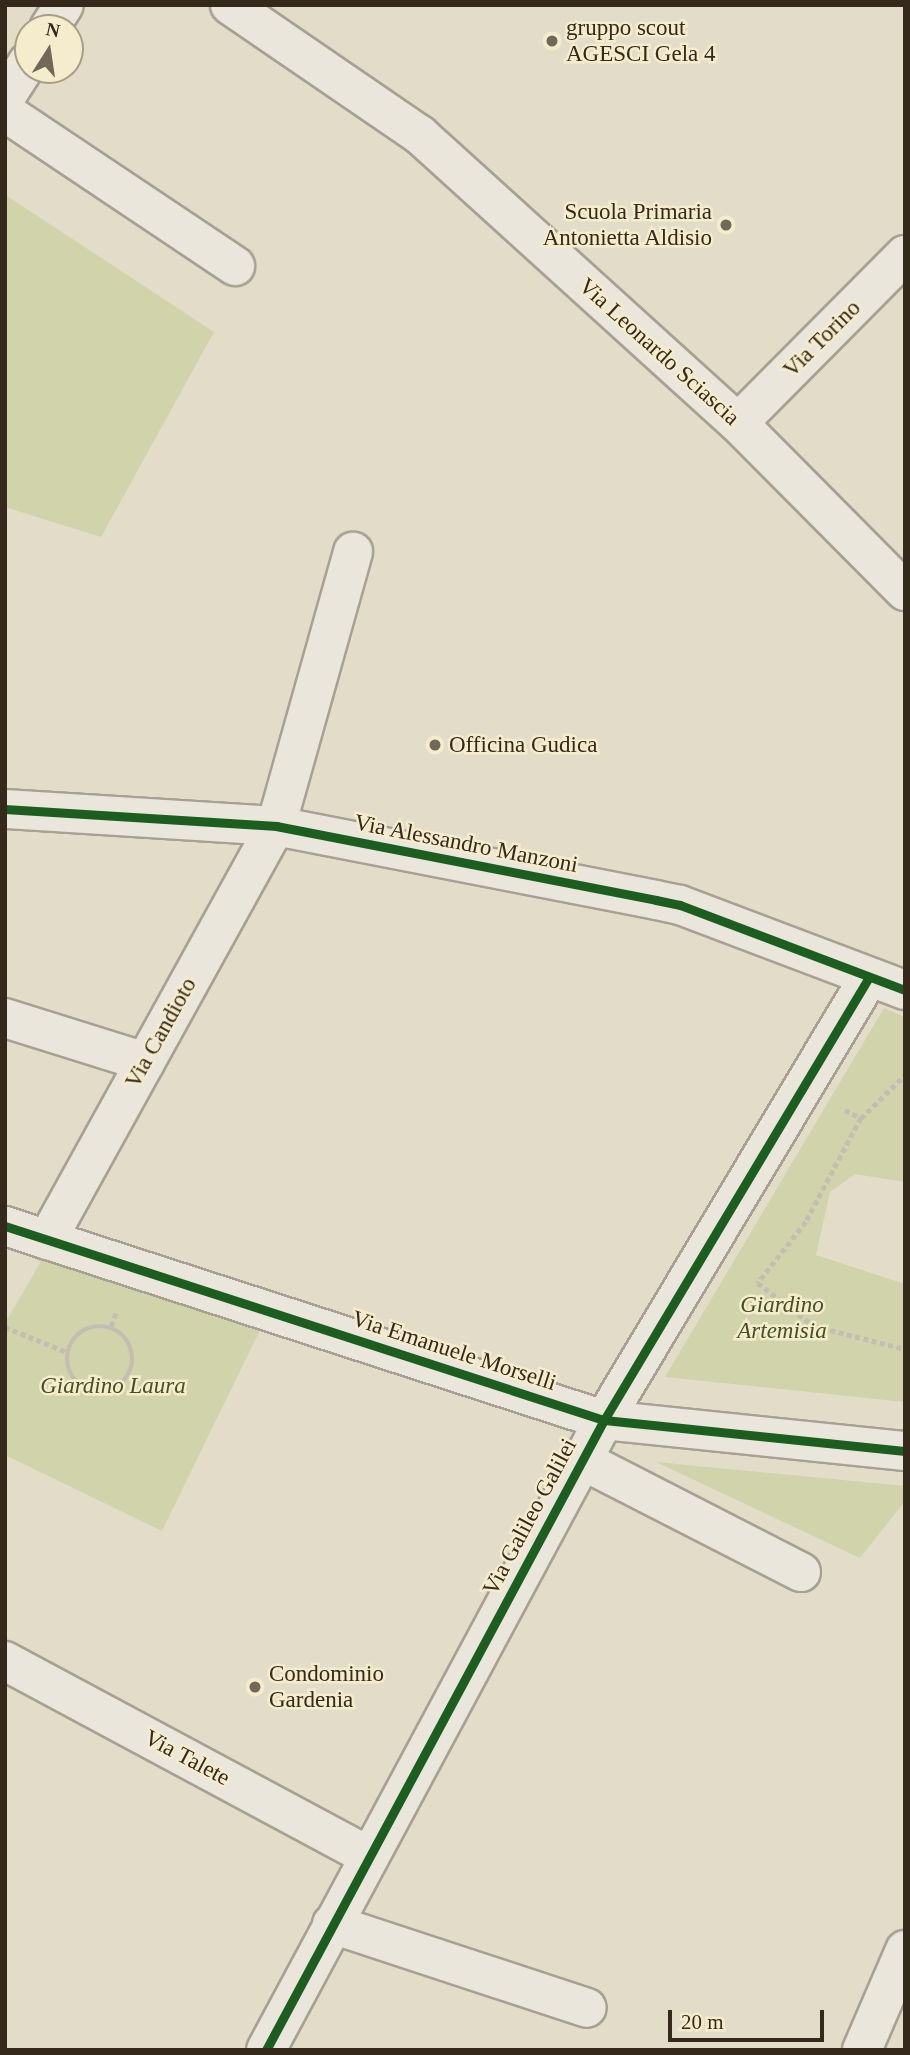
<!DOCTYPE html>
<style>
body{margin:0}
#map{position:relative;width:910px;height:2055px;overflow:hidden;background:#e3dcc9;font-family:"Times New Roman",serif}
div>[style]{position:absolute}
.green>*{inset:0;background:#d1d3ab}
.path>*{height:4.5px;margin-top:-2.25px;transform-origin:0;background:repeating-linear-gradient(90deg,#c3bdb2 0 5px,transparent 0 8.5px)}
.path>.ring{margin:-2.25px;padding:0;box-sizing:content-box;background:none;border:4.5px solid #c3bdb2;border-radius:50%}
.roads{filter:drop-shadow(2px 0 #a7a093) drop-shadow(-2px 0 #a7a093) drop-shadow(0 2px #a7a093) drop-shadow(0 -2px #a7a093)}
.minor>*{height:38px;margin:-19px;padding:0 19px;transform-origin:19px;border-radius:19px;background:#ebe6db}
.cycleway>*{height:9px;margin:-4.5px;padding:0 4.5px;transform-origin:4.5px;border-radius:4.5px;background:#1b5e20}
.dots>*{width:19px;height:19px;translate:-50% -50%;box-sizing:border-box;border:4px solid #f5ebcd;border-radius:50%}
span{translate:-50% -50%;white-space:nowrap;text-align:center;line-height:1.15;-webkit-text-stroke:5px #f5ebcd;paint-order:stroke}
.poi-label{font-size:23px;color:#35291b}
.left{translate:0 -50%;text-align:left}
.right{translate:-100% -50%;text-align:right}
.street-label{font-size:23px;color:#35291b}
.park-label{font-size:23px;color:#445222;font-style:italic}
.frame{position:absolute;inset:0;border:7px solid #35291b;pointer-events:none}
.north{position:absolute;left:14px;top:14px;width:70px;height:70px;box-sizing:border-box;background:#f5ebcd;border:2px solid #a89d86;border-radius:50%;rotate:12deg;font-size:19px;font-weight:700;line-height:28px;text-align:center;color:#35291b}
.north::after{content:'';display:block;margin:auto;width:24px;height:32px;background:#726858;clip-path:polygon(50% 0,100% 100%,50% 72%,0 100%)}
.scale{position:absolute;left:668px;top:2010px;width:156px;height:32px;box-sizing:border-box;border:4px solid #35291b;border-top:0;padding-left:9px;font-size:21px;line-height:24px;white-space:nowrap;color:#35291b;-webkit-text-stroke:5px #f5ebcd;paint-order:stroke}
</style>
<div id="map">
<div class="green">
<div style="clip-path:polygon(7px 196px,214px 332px,101px 537px,5px 507px)"></div>
<div style="clip-path:polygon(884px 1008px,905px 1017px,905px 1182px,855px 1174px,830px 1192px,816px 1255px,905px 1284px,905px 1402px,665px 1377px)"></div>
<div style="clip-path:polygon(49px 1248px,263px 1324px,162px 1531px,5px 1455px,5px 1323px)"></div>
<div style="clip-path:polygon(656px 1462px,905px 1486px,905px 1501px,860px 1558px)"></div>
</div>
<div class="path">
<div style="left:845px;top:1110px;width:18px;rotate:27deg"></div>
<div style="left:861px;top:1118px;width:62px;rotate:-44.3deg"></div>
<div style="left:861px;top:1118px;width:118px;rotate:117.9deg"></div>
<div style="left:806px;top:1222px;width:78px;rotate:128.2deg"></div>
<div style="left:758px;top:1283px;width:71px;rotate:37.5deg"></div>
<div style="left:814px;top:1326px;width:94px;rotate:14.2deg"></div>
<div class="ring" style="left:67px;top:1326px;width:61.5px;height:61.5px"></div>
<div style="left:111px;top:1326px;width:17px;rotate:-69deg"></div>
<div style="left:5px;top:1327px;width:67px;rotate:22deg"></div>
</div>
<div class="roads">
<div class="minor">
<div style="left:230px;top:5px;width:230px;rotate:34.4deg"></div>
<div style="left:420px;top:135px;width:429px;rotate:42.2deg"></div>
<div style="left:738px;top:423px;width:237px;rotate:45.2deg"></div>
<div style="left:49px;top:28px;width:27px;rotate:-57deg"></div>
<div style="left:5px;top:98px;width:43px;rotate:-57.4deg"></div>
<div style="left:5px;top:112px;width:277px;rotate:33.8deg"></div>
<div style="left:738px;top:423px;width:237px;rotate:-45.2deg"></div>
<div style="left:5px;top:809px;width:272px;rotate:3.6deg"></div>
<div style="left:276px;top:826px;width:387px;rotate:11deg"></div>
<div style="left:656px;top:900px;width:25px;rotate:12deg"></div>
<div style="left:680px;top:905px;width:241px;rotate:20.7deg"></div>
<div style="left:5px;top:1018px;width:147px;rotate:17.4deg"></div>
<div style="left:5px;top:1226px;width:630px;rotate:17.95deg"></div>
<div style="left:604px;top:1420px;width:303px;rotate:5.9deg"></div>
<div style="left:47px;top:1240px;width:473px;rotate:-61.1deg"></div>
<div style="left:276px;top:826px;width:285px;rotate:-74.3deg"></div>
<div style="left:582px;top:1460px;width:246px;rotate:27.1deg"></div>
<div style="left:5px;top:1661px;width:413px;rotate:28.2deg"></div>
<div style="left:332px;top:1924px;width:268px;rotate:18.2deg"></div>
<div style="left:266px;top:2050px;width:715px;rotate:-61.79deg"></div>
<div style="left:604px;top:1420px;width:516px;rotate:-59.11deg"></div>
<div style="left:862px;top:2050px;width:109px;rotate:-66.7deg"></div>
</div>
</div>
<div class="cycleway">
<div style="left:5px;top:809px;width:272px;rotate:3.6deg"></div>
<div style="left:276px;top:826px;width:387px;rotate:11deg"></div>
<div style="left:656px;top:900px;width:25px;rotate:12deg"></div>
<div style="left:680px;top:905px;width:241px;rotate:20.7deg"></div>
<div style="left:5px;top:1226px;width:630px;rotate:17.95deg"></div>
<div style="left:604px;top:1420px;width:303px;rotate:5.9deg"></div>
<div style="left:266px;top:2050px;width:715px;rotate:-61.79deg"></div>
<div style="left:604px;top:1420px;width:516px;rotate:-59.11deg"></div>
</div>
<div class="dots">
<div style="left:552px;top:41px;background:#726858"></div>
<div style="left:726px;top:225px;background:#726858"></div>
<div style="left:435px;top:745px;background:#726858"></div>
<div style="left:255px;top:1687px;background:#726858"></div>
</div>
<div class="poi-label">
<span class="left" style="left:566px;top:41px">gruppo scout<br>AGESCI Gela 4</span>
<span class="right" style="left:712px;top:225px">Scuola Primaria<br>Antonietta Aldisio</span>
<span class="left" style="left:449px;top:745px">Officina Gudica</span>
<span class="left" style="left:269px;top:1687px">Condominio<br>Gardenia</span>
</div>
<div class="street-label">
<span style="left:822px;top:339px;rotate:-45deg">Via Torino</span>
<span style="left:659px;top:352px;rotate:42deg">Via Leonardo Sciascia</span>
<span style="left:466px;top:844px;rotate:11deg">Via Alessandro Manzoni</span>
<span style="left:161px;top:1033px;rotate:-61deg">Via Candioto</span>
<span style="left:454px;top:1351px;rotate:18deg">Via Emanuele Morselli</span>
<span style="left:530px;top:1517px;rotate:-62deg">Via Galileo Galilei</span>
<span style="left:187px;top:1758px;rotate:28deg">Via Talete</span>
</div>
<div class="park-label">
<span style="left:782px;top:1318px">Giardino<br>Artemisia</span>
<span style="left:113px;top:1386px">Giardino Laura</span>
</div>
<div class="frame"></div>
<div class="north">N</div>
<div class="scale">20 m</div>
</div>
